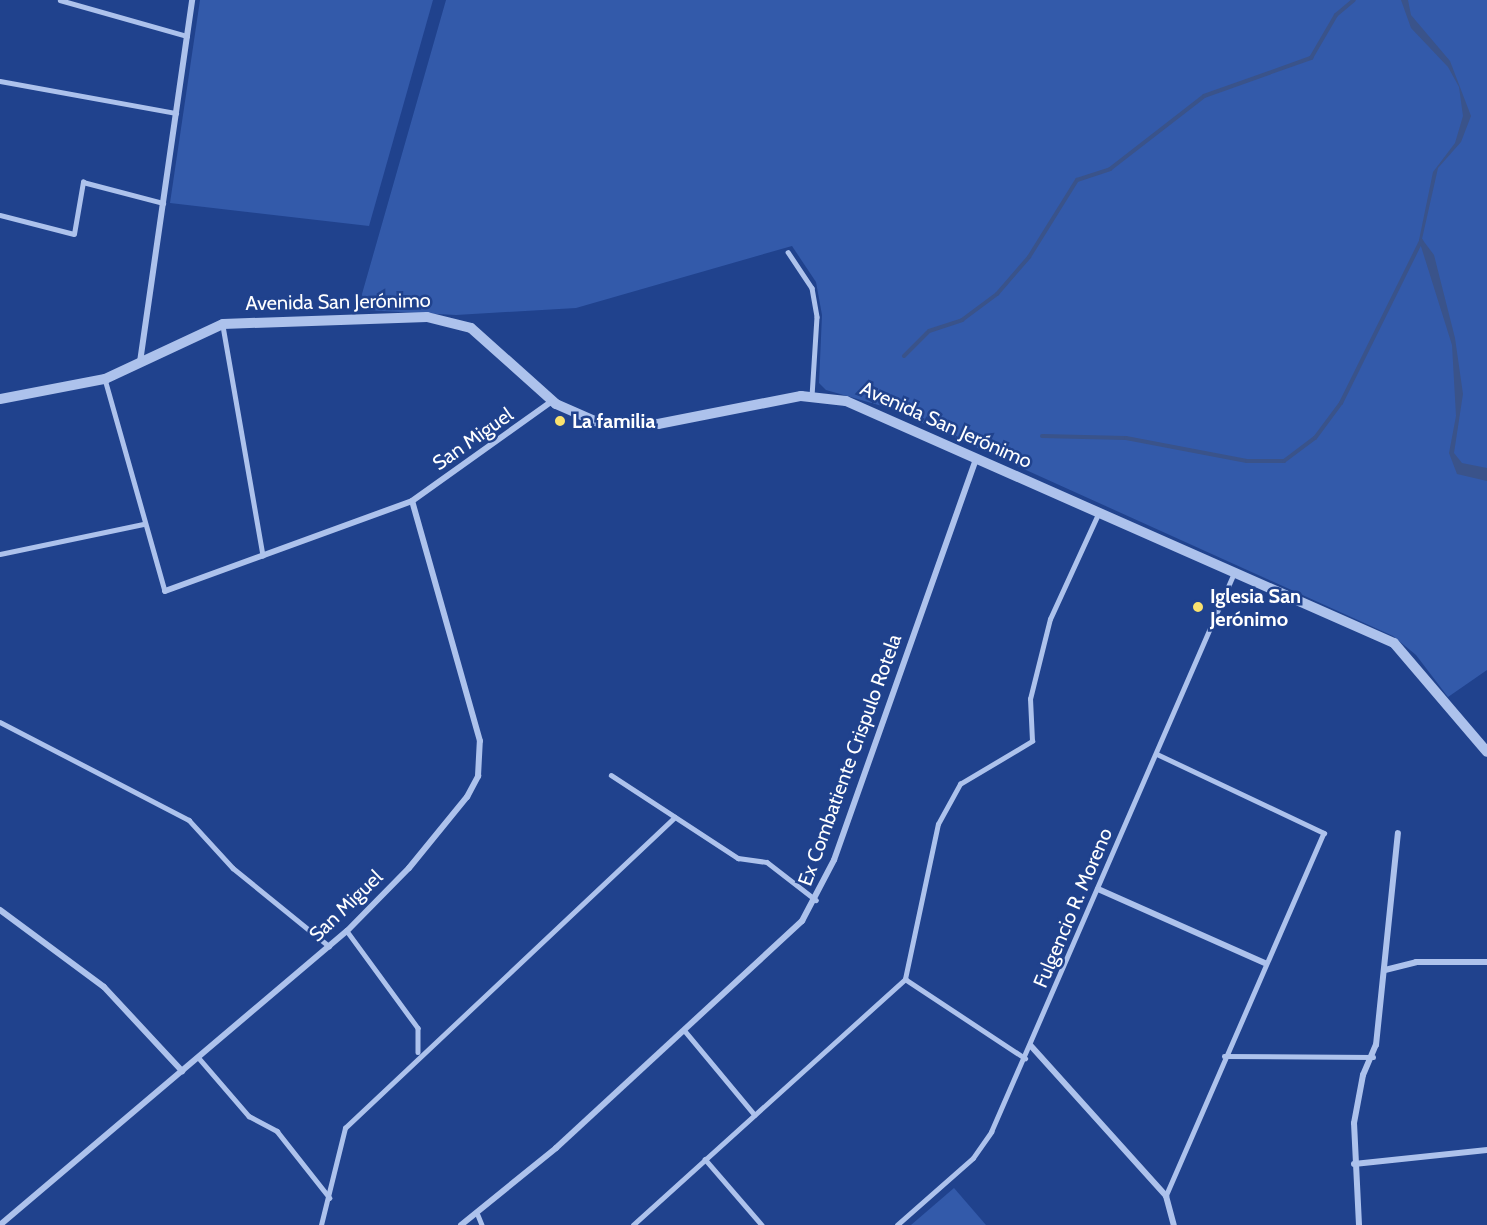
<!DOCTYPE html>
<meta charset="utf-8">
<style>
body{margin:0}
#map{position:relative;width:1487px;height:1225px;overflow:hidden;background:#20428d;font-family:Cabin,sans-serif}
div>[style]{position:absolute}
.green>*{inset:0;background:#335aaa}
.water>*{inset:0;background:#3a538a}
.stream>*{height:4px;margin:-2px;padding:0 2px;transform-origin:2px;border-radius:2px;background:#3a538a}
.service>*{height:4.5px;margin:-2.25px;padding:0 2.25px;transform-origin:2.25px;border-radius:2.25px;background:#adc2ec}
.minor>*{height:6px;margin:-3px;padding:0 3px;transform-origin:3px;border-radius:3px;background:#adc2ec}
.tertiary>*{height:10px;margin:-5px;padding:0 5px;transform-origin:5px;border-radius:5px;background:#adc2ec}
.dots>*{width:16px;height:16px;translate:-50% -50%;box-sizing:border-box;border:3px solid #20428d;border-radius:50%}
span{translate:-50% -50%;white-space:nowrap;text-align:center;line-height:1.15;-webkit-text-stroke:5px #20428d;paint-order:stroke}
.street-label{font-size:20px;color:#fff}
.poi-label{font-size:20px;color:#fff;font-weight:700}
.left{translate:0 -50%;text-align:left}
</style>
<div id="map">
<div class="green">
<div style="clip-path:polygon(200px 0,433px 0,369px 226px,170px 203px)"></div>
<div style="clip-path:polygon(446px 0,1487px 0,1487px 670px,1448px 697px,1416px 655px,1393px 636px,889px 408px,826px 390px,819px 383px,822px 315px,816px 282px,792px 246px,576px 308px,456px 315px,364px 310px,362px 294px)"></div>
<div style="clip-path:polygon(954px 1188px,986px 1225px,911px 1225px)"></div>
</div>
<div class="water">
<div style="clip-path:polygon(1401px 0,1408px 0,1411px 15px,1450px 61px,1471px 116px,1461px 142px,1438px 168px,1422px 239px,1434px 255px,1455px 338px,1463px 394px,1454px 453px,1462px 463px,1487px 468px,1487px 481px,1457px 474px,1449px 453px,1456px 416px,1452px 345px,1419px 240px,1433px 172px,1455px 143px,1463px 116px,1459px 87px,1448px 67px,1411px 28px)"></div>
</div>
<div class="stream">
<div style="left:904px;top:356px;width:35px;rotate:-45deg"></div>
<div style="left:929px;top:331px;width:35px;rotate:-18deg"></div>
<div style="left:962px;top:320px;width:44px;rotate:-36.6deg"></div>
<div style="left:997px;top:294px;width:49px;rotate:-49.1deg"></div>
<div style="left:1029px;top:257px;width:91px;rotate:-58.1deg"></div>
<div style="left:1077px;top:180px;width:35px;rotate:-18deg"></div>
<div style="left:1110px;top:169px;width:119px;rotate:-37.8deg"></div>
<div style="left:1204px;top:96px;width:114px;rotate:-19.6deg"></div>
<div style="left:1311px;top:58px;width:50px;rotate:-59.8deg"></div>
<div style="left:1336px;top:15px;width:23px;rotate:-40deg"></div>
<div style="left:1042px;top:436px;width:84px;rotate:1.4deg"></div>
<div style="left:1126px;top:438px;width:123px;rotate:10.8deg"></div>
<div style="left:1247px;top:461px;width:37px"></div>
<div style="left:1284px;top:461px;width:39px;rotate:-37deg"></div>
<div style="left:1315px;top:438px;width:44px;rotate:-53.4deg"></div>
<div style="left:1341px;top:403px;width:181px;rotate:-63.7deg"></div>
</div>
<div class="service">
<div style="left:60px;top:0;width:132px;rotate:15.8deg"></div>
<div style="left:0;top:81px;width:179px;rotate:10.3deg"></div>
<div style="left:0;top:215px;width:76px;rotate:14.4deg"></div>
<div style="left:74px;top:234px;width:53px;rotate:-80.2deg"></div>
<div style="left:83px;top:182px;width:83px;rotate:14.7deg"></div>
<div style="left:788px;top:252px;width:43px;rotate:56.3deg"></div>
<div style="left:812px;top:288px;width:29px;rotate:80deg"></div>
<div style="left:817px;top:317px;width:79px;rotate:93.6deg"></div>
<div style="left:223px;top:326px;width:233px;rotate:80.1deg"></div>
<div style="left:105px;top:379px;width:220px;rotate:74.2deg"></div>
<div style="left:0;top:554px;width:146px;rotate:-11.8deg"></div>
<div style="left:0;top:722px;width:213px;rotate:27.4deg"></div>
<div style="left:189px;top:820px;width:65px;rotate:47.5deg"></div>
<div style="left:233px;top:868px;width:124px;rotate:39.1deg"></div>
<div style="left:1157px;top:754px;width:185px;rotate:25.3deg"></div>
<div style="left:1324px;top:833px;width:396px;rotate:113.5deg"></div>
<div style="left:611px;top:775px;width:152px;rotate:33.2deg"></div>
<div style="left:738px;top:858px;width:29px;rotate:8deg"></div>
<div style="left:767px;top:862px;width:62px;rotate:37.8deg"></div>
<div style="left:347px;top:931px;width:120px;rotate:53.8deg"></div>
<div style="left:418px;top:1028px;width:24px;rotate:90deg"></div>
<div style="left:905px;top:979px;width:144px;rotate:33.4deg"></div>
<div style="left:685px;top:1031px;width:109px;rotate:50.2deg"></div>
<div style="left:1224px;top:1056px;width:149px;rotate:0.4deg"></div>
<div style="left:198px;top:1057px;width:78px;rotate:49.2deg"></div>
<div style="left:249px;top:1116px;width:32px;rotate:28deg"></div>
<div style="left:277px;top:1131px;width:85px;rotate:51.7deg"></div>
<div style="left:705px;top:1159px;width:87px;rotate:49.2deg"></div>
<div style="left:478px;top:1215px;width:11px;rotate:68deg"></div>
<div style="left:321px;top:1225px;width:100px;rotate:-76.1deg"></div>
<div style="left:345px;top:1128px;width:453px;rotate:-43.3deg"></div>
<div style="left:633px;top:1225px;width:367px;rotate:-42.1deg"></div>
<div style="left:905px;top:979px;width:158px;rotate:-78deg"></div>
<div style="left:938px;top:824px;width:46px;rotate:-61.2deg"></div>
<div style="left:960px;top:784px;width:84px;rotate:-30.8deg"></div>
<div style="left:1032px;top:741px;width:42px;rotate:-92.7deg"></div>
<div style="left:1030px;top:699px;width:82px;rotate:-76deg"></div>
<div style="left:1050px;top:619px;width:115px;rotate:-65.4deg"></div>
<div style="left:897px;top:1225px;width:101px;rotate:-41.4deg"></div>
<div style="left:973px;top:1158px;width:32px;rotate:-55deg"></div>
<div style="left:991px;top:1132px;width:610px;rotate:-66.51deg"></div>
</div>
<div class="minor">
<div style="left:140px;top:362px;width:366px;rotate:-81.8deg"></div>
<div style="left:165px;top:591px;width:263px;rotate:-20deg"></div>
<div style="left:412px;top:501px;width:172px;rotate:-35.5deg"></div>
<div style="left:1098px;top:889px;width:183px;rotate:23.9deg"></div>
<div style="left:0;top:910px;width:129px;rotate:36.5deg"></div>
<div style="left:104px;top:987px;width:115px;rotate:47.1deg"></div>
<div style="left:1385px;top:970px;width:32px;rotate:-14deg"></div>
<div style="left:1416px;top:962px;width:71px"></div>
<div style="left:1031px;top:1046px;width:202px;rotate:48deg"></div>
<div style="left:1166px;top:1196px;width:30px;rotate:75deg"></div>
<div style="left:1354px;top:1164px;width:134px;rotate:-6deg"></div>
<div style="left:0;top:1225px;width:455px;rotate:-40.3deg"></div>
<div style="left:347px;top:931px;width:88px;rotate:-45.5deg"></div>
<div style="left:409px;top:868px;width:92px;rotate:-50.8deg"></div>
<div style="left:467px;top:797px;width:24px;rotate:-62deg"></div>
<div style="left:478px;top:776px;width:35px;rotate:-87deg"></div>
<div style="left:480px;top:741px;width:249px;rotate:-105.8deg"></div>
<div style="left:461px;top:1225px;width:122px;rotate:-39deg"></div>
<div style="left:556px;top:1148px;width:335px;rotate:-42.7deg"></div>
<div style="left:802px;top:921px;width:69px;rotate:-62.3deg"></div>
<div style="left:834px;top:860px;width:426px;rotate:-70.5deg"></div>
<div style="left:1359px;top:1225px;width:102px;rotate:-92.8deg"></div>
<div style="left:1354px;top:1123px;width:49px;rotate:-79.4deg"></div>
<div style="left:1363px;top:1075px;width:33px;rotate:-67deg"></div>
<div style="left:1376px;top:1045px;width:213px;rotate:-84.1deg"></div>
</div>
<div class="tertiary">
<div style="left:0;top:399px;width:107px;rotate:-10.8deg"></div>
<div style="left:105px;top:379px;width:130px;rotate:-25deg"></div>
<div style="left:223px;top:324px;width:204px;rotate:-2deg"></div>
<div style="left:427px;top:317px;width:45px;rotate:14deg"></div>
<div style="left:471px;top:328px;width:114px;rotate:41.8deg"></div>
<div style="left:556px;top:404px;width:43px;rotate:23.6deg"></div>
<div style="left:595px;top:421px;width:63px;rotate:2.7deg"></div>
<div style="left:658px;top:424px;width:146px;rotate:-11.1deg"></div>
<div style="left:801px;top:396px;width:45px;rotate:6.3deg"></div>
<div style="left:846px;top:401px;width:599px;rotate:23.83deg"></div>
<div style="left:1394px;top:643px;width:143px;rotate:49.5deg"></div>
</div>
<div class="dots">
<div style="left:560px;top:421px;background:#fae26e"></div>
<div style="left:1198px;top:607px;background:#fae26e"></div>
</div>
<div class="street-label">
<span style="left:338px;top:302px;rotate:-1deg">Avenida San Jerónimo</span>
<span style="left:946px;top:425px;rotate:24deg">Avenida San Jerónimo</span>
<span style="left:473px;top:439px;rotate:-35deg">San Miguel</span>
<span style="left:850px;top:760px;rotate:-70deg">Ex Combatiente Crispulo Rotela</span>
<span style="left:346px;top:906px;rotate:-44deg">San Miguel</span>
<span style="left:1073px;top:908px;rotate:-67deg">Fulgencio R. Moreno</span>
</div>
<div class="poi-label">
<span class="left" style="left:572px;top:421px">La familia</span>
<span class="left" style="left:1210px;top:608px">Iglesia San<br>Jerónimo</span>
</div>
</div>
